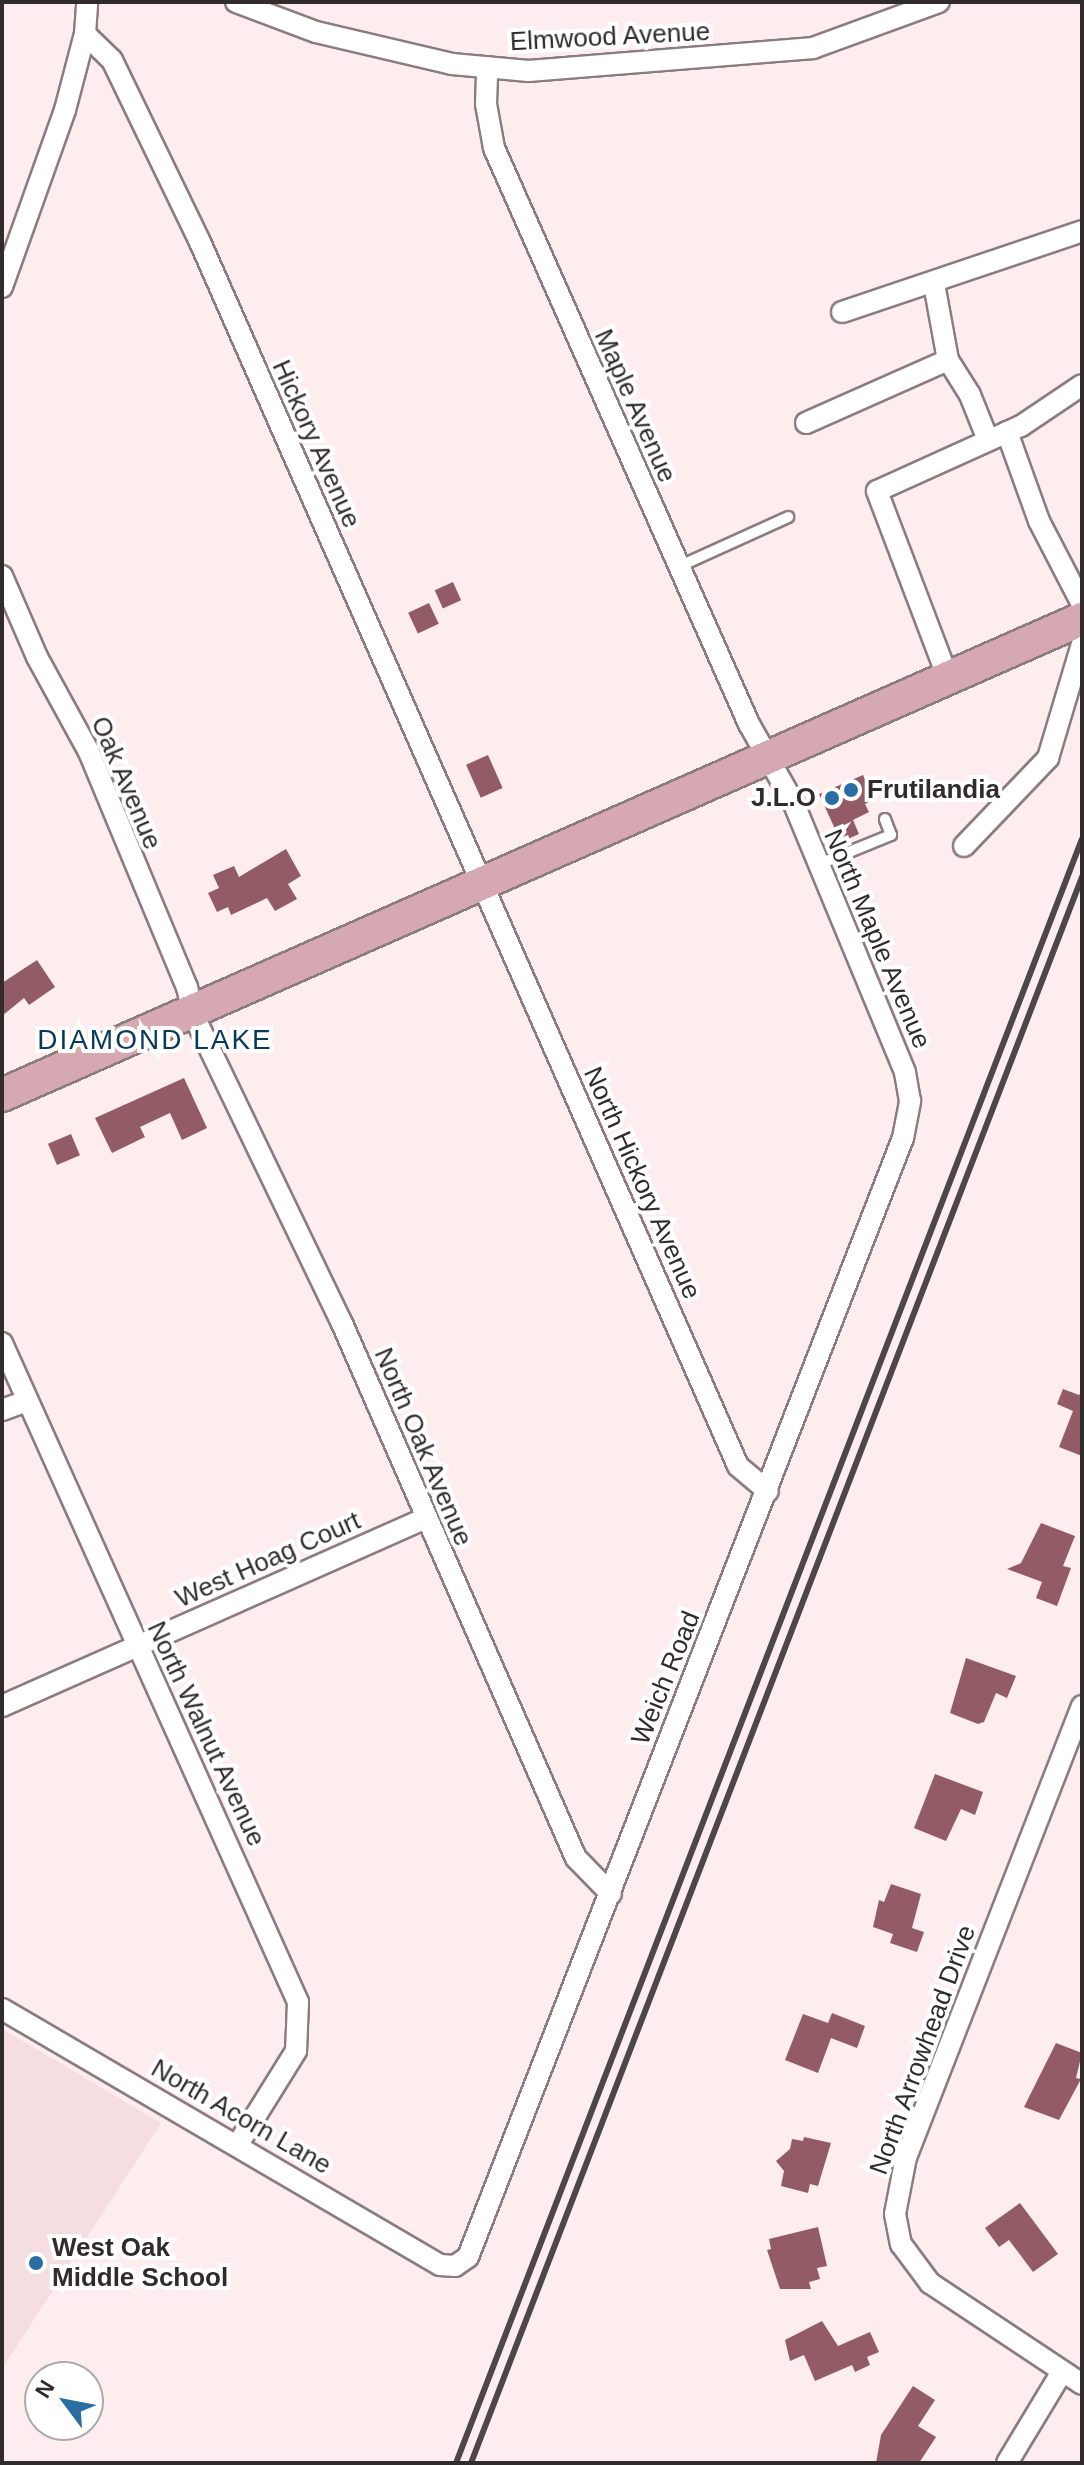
<!DOCTYPE html>
<style>
body{margin:0}
#map{position:relative;width:1084px;height:2465px;overflow:hidden;background:#fdedef;font-family:Helvetica,sans-serif}
div>[style]{position:absolute}
.built>*{inset:0;background:#f5dde0}
.building>*{inset:0;background:#925b66;transform-origin:0 0}
.roads{filter:drop-shadow(2px 0 #8b7c7e) drop-shadow(-2px 0 #8b7c7e) drop-shadow(0 2px #8b7c7e) drop-shadow(0 -2px #8b7c7e)}
.service>*{height:10px;margin:-5px;padding:0 5px;transform-origin:5px;border-radius:5px;background:#fff}
.minor>*{height:20px;margin:-10px;padding:0 10px;transform-origin:10px;border-radius:10px;background:#fff}
.primary>*{height:32px;margin:-16px;padding:0 16px;transform-origin:16px;border-radius:16px;background:#d6a9b2}
.rail>*{height:6px;margin:-3px;padding:0 3px;transform-origin:3px;border-radius:3px;background:#4e4748}
.dots>*{width:22px;height:22px;translate:-50% -50%;box-sizing:border-box;border:4px solid #fff;border-radius:50%}
span{translate:-50% -50%;white-space:nowrap;text-align:center;line-height:1.15;-webkit-text-stroke:8px #fff;paint-order:stroke}
.street-label{font-size:26px;color:#312b2c}
.poi-label{font-size:26px;color:#312b2c;font-weight:700}
.left{translate:0 -50%;text-align:left}
.right{translate:-100% -50%;text-align:right}
.neighbourhood-label{font-size:28px;color:#06395c;letter-spacing:2px}
.frame{position:absolute;inset:0;border:4px solid #312b2c;pointer-events:none}
.north{position:absolute;left:24px;top:2361px;width:80px;height:80px;box-sizing:border-box;background:#fff;border:2px solid #adaaab;border-radius:50%;rotate:302deg;font-size:22px;font-weight:700;line-height:32px;text-align:center;color:#312b2c}
.north::after{content:'';display:block;margin:auto;width:28px;height:36px;background:#296da2;clip-path:polygon(50% 0,100% 100%,50% 72%,0 100%)}
</style>
<div id="map">
<div class="built">
<div style="clip-path:polygon(2px 2029px,161px 2123px,2px 2369px)"></div>
</div>
<div class="building">
<div style="left:453px;top:582px;width:20px;height:20px;rotate:66deg"></div>
<div style="left:429px;top:603px;width:23px;height:23px;rotate:65deg"></div>
<div style="left:488px;top:755px;width:36px;height:24px;rotate:66deg"></div>
<div style="clip-path:polygon(863px 775px,874px 799px,865px 804px,869px 812px,853px 820px,859px 834px,841px 842px,819px 794px)"></div>
<div style="clip-path:polygon(286px 849px,301px 876px,288px 884px,297px 899px,275px 911px,267px 898px,231px 915px,228px 907px,217px 912px,208px 893px,219px 888px,213px 875px,234px 866px,239px 877px)"></div>
<div style="clip-path:polygon(37px 960px,55px 987px,29px 1005px,24px 998px,2px 1016px,2px 983px)"></div>
<div style="clip-path:polygon(184px 1078px,207px 1128px,182px 1140px,170px 1113px,140px 1127px,145px 1137px,112px 1153px,95px 1118px)"></div>
<div style="left:71px;top:1134px;width:23px;height:25px;rotate:67deg"></div>
<div style="clip-path:polygon(1063px 1389px,1079px 1395px,1082px 1391px,1082px 1456px,1059px 1447px,1073px 1411px,1057px 1404px)"></div>
<div style="clip-path:polygon(1041px 1523px,1075px 1536px,1063px 1566px,1071px 1568px,1057px 1606px,1036px 1598px,1042px 1582px,1007px 1569px,1021px 1563px)"></div>
<div style="clip-path:polygon(966px 1658px,1016px 1676px,1007px 1698px,996px 1693px,984px 1722px,978px 1724px,950px 1713px)"></div>
<div style="clip-path:polygon(935px 1774px,983px 1792px,975px 1815px,961px 1809px,946px 1841px,914px 1828px)"></div>
<div style="clip-path:polygon(891px 1884px,921px 1894px,912px 1928px,924px 1932px,917px 1952px,890px 1943px,893px 1934px,873px 1927px,879px 1900px,884px 1902px)"></div>
<div style="clip-path:polygon(832px 2013px,865px 2026px,857px 2048px,831px 2038px,818px 2073px,785px 2060px,803px 2014px,828px 2023px)"></div>
<div style="clip-path:polygon(1056px 2043px,1082px 2053px,1076px 2078px,1081px 2079px,1059px 2120px,1024px 2107px)"></div>
<div style="clip-path:polygon(804px 2137px,831px 2143px,818px 2186px,810px 2184px,808px 2193px,781px 2186px,784px 2171px,776px 2161px,790px 2149px,792px 2139px,803px 2141px)"></div>
<div style="clip-path:polygon(1020px 2203px,1058px 2254px,1033px 2272px,1009px 2240px,999px 2247px,985px 2228px)"></div>
<div style="clip-path:polygon(818px 2227px,827px 2266px,817px 2268px,820px 2279px,809px 2282px,811px 2289px,780px 2289px,767px 2250px,771px 2249px,769px 2239px)"></div>
<div style="clip-path:polygon(822px 2321px,838px 2346px,870px 2332px,879px 2352px,867px 2357px,870px 2365px,855px 2372px,852px 2365px,815px 2381px,804px 2355px,790px 2361px,785px 2340px)"></div>
<div style="clip-path:polygon(913px 2386px,935px 2400px,918px 2426px,936px 2437px,919px 2463px,876px 2463px,881px 2435px)"></div>
</div>
<div class="roads">
<div class="service">
<div style="left:678px;top:567px;width:121px;rotate:-24.4deg"></div>
<div style="left:817px;top:865px;width:80px;rotate:-22.1deg"></div>
<div style="left:891px;top:835px;width:17px;rotate:-111deg"></div>
</div>
<div class="minor">
<div style="left:236px;top:2px;width:85px;rotate:20.6deg"></div>
<div style="left:316px;top:32px;width:140px;rotate:13.2deg"></div>
<div style="left:452px;top:64px;width:77px;rotate:5.2deg"></div>
<div style="left:529px;top:71px;width:285px;rotate:-4.6deg"></div>
<div style="left:813px;top:48px;width:134px;rotate:-20.1deg"></div>
<div style="left:85px;top:34px;width:37px;rotate:44deg"></div>
<div style="left:112px;top:60px;width:202px;rotate:64.2deg"></div>
<div style="left:200px;top:242px;width:1337px;rotate:66.27deg"></div>
<div style="left:738px;top:1466px;width:39px;rotate:40deg"></div>
<div style="left:2px;top:287px;width:188px;rotate:-70.4deg"></div>
<div style="left:65px;top:110px;width:79px;rotate:-75.3deg"></div>
<div style="left:85px;top:34px;width:32px;rotate:-86deg"></div>
<div style="left:842px;top:312px;width:253px;rotate:-18.6deg"></div>
<div style="left:948px;top:360px;width:41px;rotate:57.8deg"></div>
<div style="left:970px;top:395px;width:48px;rotate:68.2deg"></div>
<div style="left:806px;top:423px;width:155px;rotate:-23.9deg"></div>
<div style="left:948px;top:360px;width:77px;rotate:-100.4deg"></div>
<div style="left:1007px;top:432px;width:95px;rotate:70.2deg"></div>
<div style="left:1039px;top:521px;width:93px;rotate:62.6deg"></div>
<div style="left:2px;top:576px;width:88px;rotate:66.6deg"></div>
<div style="left:37px;top:657px;width:108px;rotate:61.3deg"></div>
<div style="left:89px;top:752px;width:255px;rotate:67.4deg"></div>
<div style="left:187px;top:987px;width:28px;rotate:77deg"></div>
<div style="left:193px;top:1014px;width:341px;rotate:64.3deg"></div>
<div style="left:341px;top:1321px;width:586px;rotate:66.37deg"></div>
<div style="left:576px;top:1858px;width:50px;rotate:45.8deg"></div>
<div style="left:948px;top:678px;width:200px;rotate:-110.8deg"></div>
<div style="left:877px;top:491px;width:158px;rotate:-24.3deg"></div>
<div style="left:1021px;top:426px;width:73px;rotate:-33.9deg"></div>
<div style="left:964px;top:846px;width:122px;rotate:-46.3deg"></div>
<div style="left:1048px;top:758px;width:119px;rotate:-73.4deg"></div>
<div style="left:2px;top:1343px;width:722px;rotate:65.81deg"></div>
<div style="left:298px;top:2002px;width:49px;rotate:92.3deg"></div>
<div style="left:296px;top:2051px;width:110px;rotate:121.9deg"></div>
<div style="left:2px;top:1410px;width:27px;rotate:-20deg"></div>
<div style="left:2px;top:1706px;width:461px;rotate:-23.9deg"></div>
<div style="left:1082px;top:1706px;width:484px;rotate:111.3deg"></div>
<div style="left:906px;top:2157px;width:58px;rotate:100.9deg"></div>
<div style="left:895px;top:2214px;width:31px;rotate:79deg"></div>
<div style="left:901px;top:2244px;width:49px;rotate:53.4deg"></div>
<div style="left:930px;top:2283px;width:182px;rotate:33.6deg"></div>
<div style="left:2px;top:2009px;width:507px;rotate:30.31deg"></div>
<div style="left:440px;top:2265px;width:15px;rotate:4deg"></div>
<div style="left:455px;top:2266px;width:16px;rotate:-35deg"></div>
<div style="left:468px;top:2257px;width:1201px;rotate:-68.76deg"></div>
<div style="left:903px;top:1138px;width:38px;rotate:-79deg"></div>
<div style="left:910px;top:1101px;width:29px;rotate:-100deg"></div>
<div style="left:905px;top:1072px;width:292px;rotate:-112.5deg"></div>
<div style="left:793px;top:802px;width:90px;rotate:-119.4deg"></div>
<div style="left:749px;top:724px;width:630px;rotate:-113.88deg"></div>
<div style="left:494px;top:148px;width:45px;rotate:-100.3deg"></div>
<div style="left:486px;top:104px;width:37px;rotate:-88deg"></div>
<div style="left:1007px;top:2463px;width:106px;rotate:-58.9deg"></div>
</div>
<div class="primary">
<div style="left:2px;top:1095px;width:1180px;rotate:-23.79deg"></div>
</div>
</div>
<div class="rail">
<div style="left:456px;top:2463px;width:1740px;rotate:-68.92deg"></div>
<div style="left:471px;top:2463px;width:1700px;rotate:-68.93deg"></div>
</div>
<div class="dots">
<div style="left:851px;top:790px;background:#296da2"></div>
<div style="left:832px;top:798px;background:#296da2"></div>
<div style="left:36px;top:2263px;background:#296da2"></div>
</div>
<div class="street-label">
<span style="left:610px;top:37px;rotate:-3deg">Elmwood Avenue</span>
<span style="left:635px;top:406px;rotate:66deg">Maple Avenue</span>
<span style="left:316px;top:444px;rotate:66deg">Hickory Avenue</span>
<span style="left:126px;top:783px;rotate:67deg">Oak Avenue</span>
<span style="left:877px;top:939px;rotate:67deg">North Maple Avenue</span>
<span style="left:642px;top:1183px;rotate:66deg">North Hickory Avenue</span>
<span style="left:423px;top:1447px;rotate:67deg">North Oak Avenue</span>
<span style="left:268px;top:1560px;rotate:-24deg">West Hoag Court</span>
<span style="left:666px;top:1678px;rotate:-68deg">Weich Road</span>
<span style="left:206px;top:1734px;rotate:65deg">North Walnut Avenue</span>
<span style="left:923px;top:2050px;rotate:-70deg">North Arrowhead Drive</span>
<span style="left:241px;top:2117px;rotate:30deg">North Acorn Lane</span>
</div>
<div class="poi-label">
<span class="left" style="left:867px;top:790px">Frutilandia</span>
<span class="right" style="left:816px;top:798px">J.L.O</span>
<span class="left" style="left:52px;top:2263px">West Oak<br>Middle School</span>
</div>
<div class="neighbourhood-label">
<span style="left:155px;top:1040px">DIAMOND LAKE</span>
</div>
<div class="frame"></div>
<div class="north">N</div>
</div>
